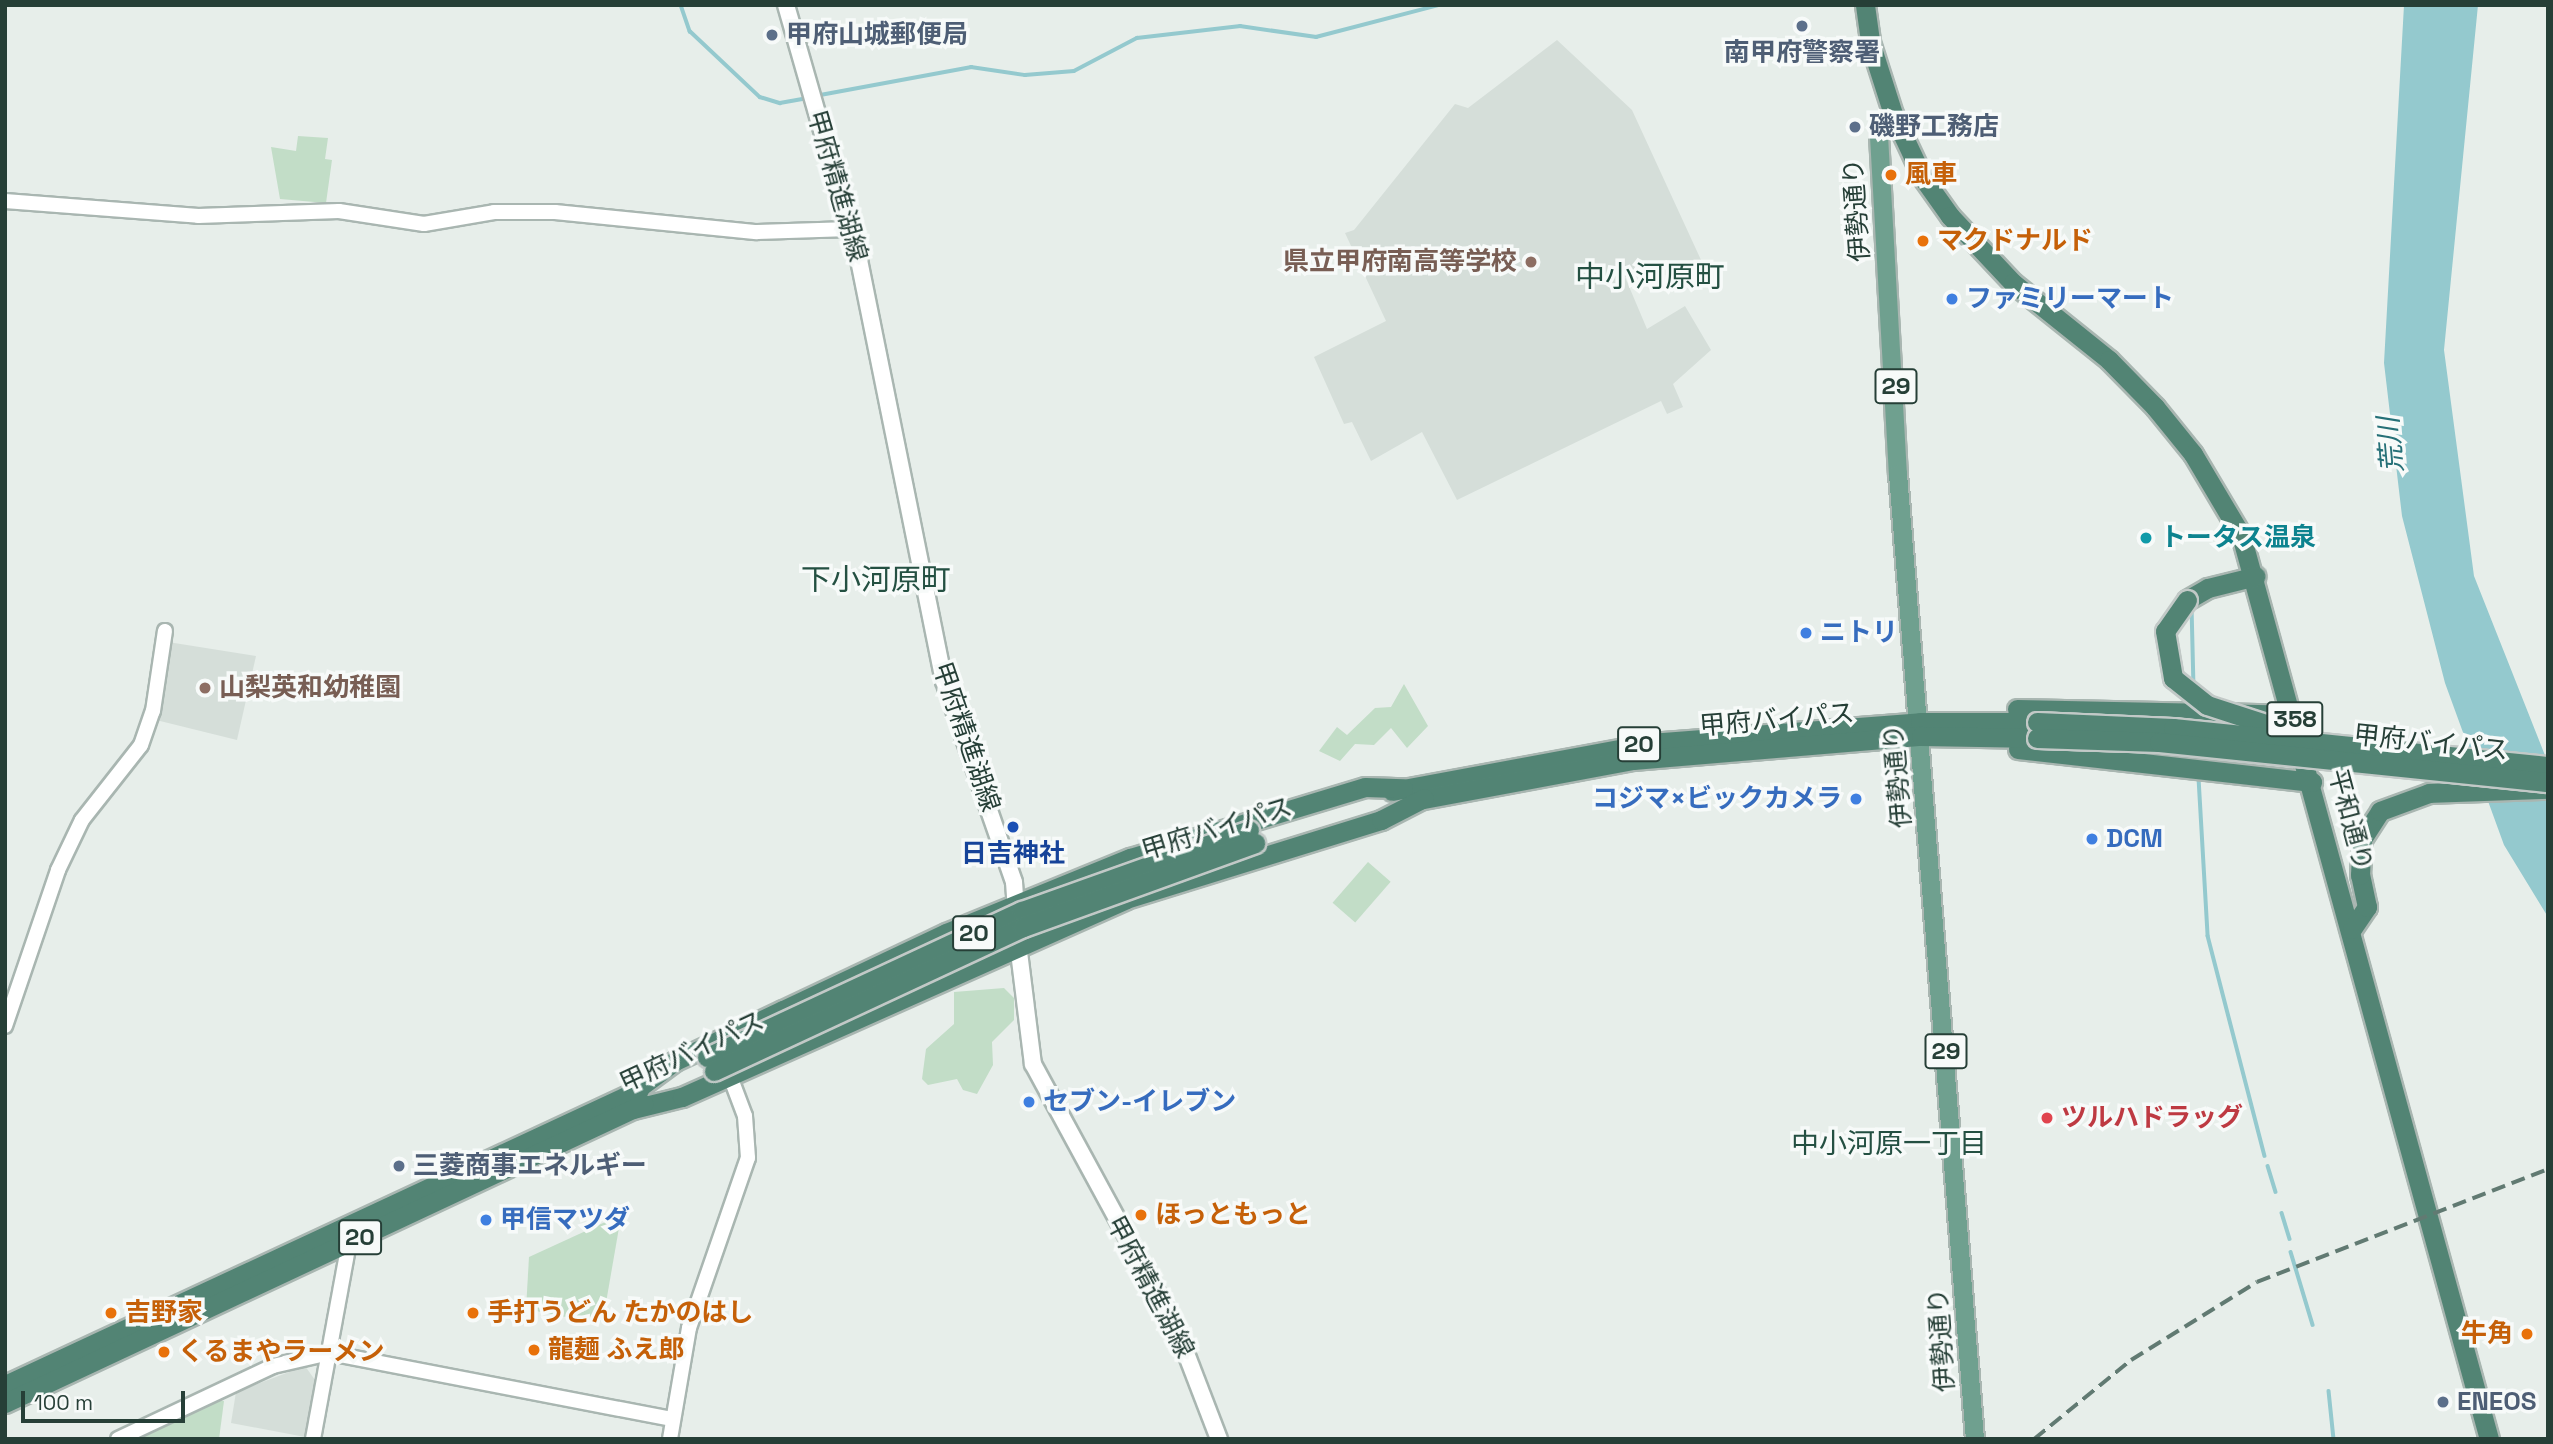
<!DOCTYPE html>
<meta charset="utf-8">
<style>
body{margin:0}
#map{position:relative;width:2553px;height:1444px;overflow:hidden;background:#e7eeea;font-family:"Space Grotesk","Noto Sans JP",sans-serif}
div>[style]{position:absolute}
.built>*{inset:0;background:#d5ded9}
.green>*{inset:0;background:#c2ddc7;transform-origin:0 0}
.water>*{inset:0;background:#94c9ce}
.stream>*{height:3.5px;margin:-1.75px;padding:0 1.75px;transform-origin:1.75px;border-radius:1.75px;background:#94c9ce}
.roads{filter:drop-shadow(2px 0 #a9b6b1) drop-shadow(-2px 0 #a9b6b1) drop-shadow(0 2px #a9b6b1) drop-shadow(0 -2px #a9b6b1)}
.tertiary>*{height:14px;margin:-7px;padding:0 7px;transform-origin:7px;border-radius:7px;background:#fff}
.secondary>*{height:16px;margin:-8px;padding:0 8px;transform-origin:8px;border-radius:8px;background:#fff}
.primary>*{height:18px;margin:-9px;padding:0 9px;transform-origin:9px;border-radius:9px;background:#6fa08f}
.trunk>*{height:19px;margin:-9.5px;padding:0 9.5px;transform-origin:9.5px;border-radius:9.5px;background:#528474}
.rail>*{height:3.5px;margin-top:-1.75px;transform-origin:0;background:repeating-linear-gradient(90deg,#617a72 0 14px,transparent 0 21px)}
.bridges{filter:drop-shadow(2px 0 #c2c9c7) drop-shadow(-2px 0 #c2c9c7) drop-shadow(0 2px #c2c9c7) drop-shadow(0 -2px #c2c9c7)}
.trunk-bridge>*{height:19px;margin:-9.5px;padding:0 9.5px;transform-origin:9.5px;border-radius:9.5px;background:#528474}
.dots>*{width:19px;height:19px;translate:-50% -50%;box-sizing:border-box;border:4px solid #f7faf9;border-radius:50%}
span{translate:-50% -50%;white-space:nowrap;text-align:center;line-height:1.15;-webkit-text-stroke:7px #f7faf9;paint-order:stroke}
.shield-label span{padding:2px 5px;background:#f7faf9;border:2px solid;border-radius:5px;-webkit-text-stroke-width:0}
.shield-label{font-size:24px;color:#263f37;font-weight:700}
.service-label{font-size:26px;color:#4e5e75;font-weight:700}
.left{translate:0 -50%;text-align:left}
.food-label{font-size:26px;color:#c56008;font-weight:700}
.right{translate:-100% -50%;text-align:right}
.street-label{font-size:26px;color:#263f37}
.education-label{font-size:26px;color:#785e54;font-weight:700}
.shop-label{font-size:26px;color:#366cbe;font-weight:700}
.culture-label{font-size:26px;color:#0d838f;font-weight:700}
.transit-label{font-size:26px;color:#164399;font-weight:700}
.health-label{font-size:26px;color:#be3a42;font-weight:700}
.water-label{font-size:28px;color:#257077;font-style:italic}
.neighbourhood-label{font-size:28px;color:#245042}
.quarter-label{font-size:30px;color:#245042}
.frame{position:absolute;inset:0;border:7px solid #263f37;pointer-events:none}
.scale{position:absolute;left:21px;top:1391px;width:164px;height:32px;box-sizing:border-box;border:4px solid #263f37;border-top:0;padding-left:9px;font-size:21px;line-height:24px;white-space:nowrap;color:#263f37;-webkit-text-stroke:5px #f7faf9;paint-order:stroke}
</style>
<div id="map">
<div class="built">
<div style="clip-path:polygon(1557px 40px,1632px 110px,1707px 273px,1625px 277px,1647px 329px,1685px 306px,1711px 350px,1673px 384px,1683px 407px,1667px 414px,1661px 401px,1457px 500px,1422px 432px,1371px 461px,1352px 422px,1344px 424px,1314px 357px,1386px 321px,1345px 233px,1354px 230px,1455px 104px,1468px 108px)"></div>
<div style="clip-path:polygon(168px 642px,256px 656px,237px 740px,156px 720px)"></div>
<div style="clip-path:polygon(305px 1366px,315px 1380px,305px 1437px,231px 1423px,236px 1392px)"></div>
</div>
<div class="green">
<div style="clip-path:polygon(298px 136px,328px 138px,325px 159px,332px 160px,326px 203px,280px 199px,271px 147px,296px 151px)"></div>
<div style="clip-path:polygon(1404px 684px,1428px 726px,1407px 748px,1391px 728px,1374px 745px,1355px 744px,1340px 761px,1319px 751px,1337px 727px,1347px 735px,1375px 708px,1391px 707px)"></div>
<div style="left:1368px;top:862px;width:30px;height:54px;rotate:41deg"></div>
<div style="clip-path:polygon(1004px 988px,1014px 998px,1014px 1020px,992px 1042px,993px 1065px,977px 1094px,963px 1090px,957px 1079px,928px 1085px,922px 1079px,926px 1049px,954px 1024px,954px 992px)"></div>
<div style="clip-path:polygon(614px 1218px,620px 1222px,603px 1320px,596px 1323px,526px 1309px,529px 1257px)"></div>
<div style="clip-path:polygon(219px 1400px,224px 1401px,219px 1439px,136px 1439px)"></div>
</div>
<div class="water">
<div style="clip-path:polygon(2404px 5px,2478px 5px,2444px 350px,2474px 576px,2548px 763px,2548px 917px,2504px 845px,2445px 683px,2402px 516px,2384px 363px)"></div>
</div>
<div class="stream">
<div style="left:681px;top:5px;width:28px;rotate:71deg"></div>
<div style="left:690px;top:31px;width:96px;rotate:43.3deg"></div>
<div style="left:760px;top:97px;width:21px;rotate:17deg"></div>
<div style="left:780px;top:103px;width:28px;rotate:-10deg"></div>
<div style="left:815px;top:96px;width:159px;rotate:-10.5deg"></div>
<div style="left:971px;top:67px;width:55px;rotate:8.4deg"></div>
<div style="left:1025px;top:75px;width:49px;rotate:-4.7deg"></div>
<div style="left:1074px;top:71px;width:71px;rotate:-27.6deg"></div>
<div style="left:1137px;top:38px;width:104px;rotate:-6.6deg"></div>
<div style="left:1240px;top:26px;width:77px;rotate:8.2deg"></div>
<div style="left:1316px;top:37px;width:127px;rotate:-14.6deg"></div>
<div style="left:2192px;top:606px;width:80px;rotate:88.6deg"></div>
<div style="left:2199px;top:778px;width:158px;rotate:86.7deg"></div>
<div style="left:2208px;top:936px;width:227px;rotate:75.5deg"></div>
<div style="left:2268px;top:1166px;width:27px;rotate:73deg"></div>
<div style="left:2282px;top:1213px;width:27px;rotate:73deg"></div>
<div style="left:2291px;top:1252px;width:76px;rotate:73.2deg"></div>
<div style="left:2329px;top:1391px;width:48px;rotate:84.1deg"></div>
</div>
<div class="roads">
<div class="tertiary">
<div style="left:5px;top:201px;width:194px;rotate:4.4deg"></div>
<div style="left:198px;top:216px;width:141px;rotate:-2deg"></div>
<div style="left:339px;top:211px;width:86px;rotate:8.7deg"></div>
<div style="left:424px;top:224px;width:71px;rotate:-9.7deg"></div>
<div style="left:494px;top:212px;width:61px"></div>
<div style="left:555px;top:212px;width:203px;rotate:5.7deg"></div>
<div style="left:757px;top:232px;width:93px;rotate:-1.8deg"></div>
<div style="left:5px;top:1026px;width:165px;rotate:-71.2deg"></div>
<div style="left:58px;top:870px;width:55px;rotate:-64.4deg"></div>
<div style="left:82px;top:820px;width:95px;rotate:-51.8deg"></div>
<div style="left:141px;top:745px;width:36px;rotate:-71deg"></div>
<div style="left:153px;top:711px;width:81px;rotate:-81.5deg"></div>
<div style="left:118px;top:1439px;width:171px;rotate:-25.2deg"></div>
<div style="left:273px;top:1366px;width:57px;rotate:-13.1deg"></div>
<div style="left:329px;top:1353px;width:350px;rotate:10.9deg"></div>
<div style="left:313px;top:1439px;width:205px;rotate:-79.6deg"></div>
<div style="left:670px;top:1439px;width:113px;rotate:-80.3deg"></div>
<div style="left:689px;top:1328px;width:180px;rotate:-70.9deg"></div>
<div style="left:748px;top:1158px;width:42px;rotate:-94.1deg"></div>
<div style="left:745px;top:1116px;width:43px;rotate:-110.6deg"></div>
</div>
<div class="secondary">
<div style="left:786px;top:5px;width:265px;rotate:74deg"></div>
<div style="left:859px;top:260px;width:429px;rotate:78.6deg"></div>
<div style="left:944px;top:681px;width:213px;rotate:70.8deg"></div>
<div style="left:1014px;top:882px;width:32px;rotate:86deg"></div>
<div style="left:1017px;top:936px;width:129px;rotate:82.9deg"></div>
<div style="left:1033px;top:1064px;width:299px;rotate:61.5deg"></div>
<div style="left:1176px;top:1327px;width:120px;rotate:69deg"></div>
</div>
<div class="primary">
<div style="left:1893px;top:114px;width:18px;rotate:139deg"></div>
<div style="left:1879px;top:126px;width:10px;rotate:90deg"></div>
<div style="left:1879px;top:136px;width:339px;rotate:86.8deg"></div>
<div style="left:1898px;top:474px;width:968px;rotate:85.44deg"></div>
</div>
<div class="trunk">
<div style="left:1865px;top:5px;width:37px;rotate:82deg"></div>
<div style="left:1870px;top:42px;width:76px;rotate:72.3deg"></div>
<div style="left:1893px;top:114px;width:71px;rotate:64.9deg"></div>
<div style="left:1923px;top:178px;width:47px;rotate:54.6deg"></div>
<div style="left:1950px;top:216px;width:92px;rotate:46.8deg"></div>
<div style="left:2013px;top:283px;width:123px;rotate:38.7deg"></div>
<div style="left:2109px;top:360px;width:66px;rotate:45.6deg"></div>
<div style="left:2155px;top:407px;width:60px;rotate:51deg"></div>
<div style="left:2193px;top:454px;width:94px;rotate:59.3deg"></div>
<div style="left:2241px;top:535px;width:937px;rotate:74.66deg"></div>
<div style="left:2187px;top:600px;width:24px;rotate:-30deg"></div>
<div style="left:2208px;top:588px;width:49px;rotate:-14deg"></div>
<div style="left:2017px;top:709px;width:276px;rotate:1.2deg"></div>
<div style="left:2018px;top:749px;width:296px;rotate:6.4deg"></div>
<div style="left:1392px;top:791px;width:262px;rotate:-10.5deg"></div>
<div style="left:1650px;top:743px;width:271px;rotate:-4.4deg"></div>
<div style="left:1920px;top:722px;width:117px"></div>
<div style="left:1413px;top:801px;width:224px;rotate:-10.6deg"></div>
<div style="left:1633px;top:760px;width:289px;rotate:-4.8deg"></div>
<div style="left:1921px;top:736px;width:116px;rotate:1deg"></div>
<div style="left:2352px;top:929px;width:27px;rotate:-56deg"></div>
<div style="left:2367px;top:907px;width:33px;rotate:-102deg"></div>
<div style="left:2360px;top:875px;width:36px;rotate:-87deg"></div>
<div style="left:2362px;top:839px;width:33px;rotate:-57deg"></div>
<div style="left:2380px;top:811px;width:52px;rotate:-20.2deg"></div>
<div style="left:2429px;top:793px;width:117px;rotate:-2deg"></div>
<div style="left:630px;top:1094px;width:56px;rotate:-36.3deg"></div>
<div style="left:675px;top:1061px;width:119px;rotate:-25.3deg"></div>
<div style="left:783px;top:1010px;width:180px;rotate:-25.3deg"></div>
<div style="left:946px;top:933px;width:199px;rotate:-22.2deg"></div>
<div style="left:1130px;top:858px;width:245px;rotate:-16.8deg"></div>
<div style="left:1365px;top:787px;width:38px;rotate:2deg"></div>
<div style="left:633px;top:1109px;width:50px;rotate:-13.8deg"></div>
<div style="left:682px;top:1097px;width:486px;rotate:-24deg"></div>
<div style="left:1126px;top:899px;width:267px;rotate:-17.2deg"></div>
<div style="left:1381px;top:820px;width:48px;rotate:-27.1deg"></div>
<div style="left:5px;top:1385px;width:699px;rotate:-24.95deg"></div>
<div style="left:5px;top:1403px;width:705px;rotate:-25.11deg"></div>
</div>
</div>
<div class="rail">
<div style="left:2034px;top:1439px;width:125px;rotate:-39.2deg"></div>
<div style="left:2131px;top:1360px;width:148px;rotate:-31.8deg"></div>
<div style="left:2257px;top:1282px;width:312px;rotate:-21.2deg"></div>
</div>
<div class="bridges">
<div class="trunk-bridge">
<div style="left:2187px;top:600px;width:38px;rotate:125deg"></div>
<div style="left:2165px;top:631px;width:48px;rotate:80.3deg"></div>
<div style="left:2173px;top:678px;width:43px;rotate:38.5deg"></div>
<div style="left:2207px;top:705px;width:78px;rotate:18deg"></div>
<div style="left:2037px;top:722px;width:136px;rotate:2.5deg"></div>
<div style="left:2173px;top:728px;width:377px;rotate:5.8deg"></div>
<div style="left:2037px;top:738px;width:122px;rotate:1.9deg"></div>
<div style="left:2159px;top:742px;width:391px;rotate:5.9deg"></div>
<div style="left:707px;top:1057px;width:347px;rotate:-24.9deg"></div>
<div style="left:1022px;top:911px;width:241px;rotate:-19.6deg"></div>
<div style="left:714px;top:1071px;width:341px;rotate:-25deg"></div>
<div style="left:1023px;top:927px;width:247px;rotate:-19.9deg"></div>
</div>
</div>
<div class="dots">
<div style="left:1802px;top:26px;background:#5c6f8a"></div>
<div style="left:772px;top:35px;background:#5c6f8a"></div>
<div style="left:1855px;top:127px;background:#5c6f8a"></div>
<div style="left:1891px;top:175px;background:#e8710a"></div>
<div style="left:1923px;top:241px;background:#e8710a"></div>
<div style="left:1531px;top:262px;background:#8d6e63"></div>
<div style="left:1952px;top:299px;background:#3f7fe0"></div>
<div style="left:2146px;top:538px;background:#0f9aa8"></div>
<div style="left:1806px;top:633px;background:#3f7fe0"></div>
<div style="left:205px;top:688px;background:#8d6e63"></div>
<div style="left:1856px;top:799px;background:#3f7fe0"></div>
<div style="left:1013px;top:827px;background:#1a4fb4"></div>
<div style="left:2092px;top:839px;background:#3f7fe0"></div>
<div style="left:1029px;top:1102px;background:#3f7fe0"></div>
<div style="left:2047px;top:1118px;background:#e0444e"></div>
<div style="left:399px;top:1166px;background:#5c6f8a"></div>
<div style="left:1141px;top:1215px;background:#e8710a"></div>
<div style="left:486px;top:1220px;background:#3f7fe0"></div>
<div style="left:111px;top:1313px;background:#e8710a"></div>
<div style="left:473px;top:1313px;background:#e8710a"></div>
<div style="left:2527px;top:1334px;background:#e8710a"></div>
<div style="left:534px;top:1350px;background:#e8710a"></div>
<div style="left:164px;top:1352px;background:#e8710a"></div>
<div style="left:2443px;top:1402px;background:#5c6f8a"></div>
</div>
<div class="shield-label">
<span style="left:1896px;top:386px">29</span>
<span style="left:2295px;top:719px">358</span>
<span style="left:1639px;top:744px">20</span>
<span style="left:974px;top:933px">20</span>
<span style="left:1946px;top:1051px">29</span>
<span style="left:360px;top:1237px">20</span>
</div>
<div class="service-label">
<span class="left" style="left:786px;top:35px">甲府山城郵便局</span>
<span style="left:1802px;top:53px">南甲府警察署</span>
<span class="left" style="left:1869px;top:127px">磯野工務店</span>
<span class="left" style="left:413px;top:1166px">三菱商事エネルギー</span>
<span class="left" style="left:2457px;top:1402px">ENEOS</span>
</div>
<div class="food-label">
<span class="left" style="left:1905px;top:175px">風車</span>
<span class="left" style="left:1937px;top:241px">マクドナルド</span>
<span class="left" style="left:1155px;top:1215px">ほっともっと</span>
<span class="left" style="left:125px;top:1313px">吉野家</span>
<span class="left" style="left:487px;top:1313px">手打うどん たかのはし</span>
<span class="right" style="left:2513px;top:1334px">牛角</span>
<span class="left" style="left:548px;top:1350px">龍麺 ふえ郎</span>
<span class="left" style="left:178px;top:1352px">くるまやラーメン</span>
</div>
<div class="street-label">
<span style="left:837px;top:186px;rotate:74deg">甲府精進湖線</span>
<span style="left:1857px;top:210px;rotate:-94deg">伊勢通り</span>
<span style="left:1777px;top:720px;rotate:-5deg">甲府バイパス</span>
<span style="left:966px;top:737px;rotate:71deg">甲府精進湖線</span>
<span style="left:2431px;top:743px;rotate:6deg">甲府バイパス</span>
<span style="left:1898px;top:776px;rotate:-95deg">伊勢通り</span>
<span style="left:2350px;top:820px;rotate:75deg">平和通り</span>
<span style="left:1217px;top:829px;rotate:-17deg">甲府バイパス</span>
<span style="left:692px;top:1052px;rotate:-25deg">甲府バイパス</span>
<span style="left:1150px;top:1287px;rotate:62deg">甲府精進湖線</span>
<span style="left:1942px;top:1340px;rotate:-94deg">伊勢通り</span>
</div>
<div class="education-label">
<span class="right" style="left:1517px;top:262px">県立甲府南高等学校</span>
<span class="left" style="left:219px;top:688px">山梨英和幼稚園</span>
</div>
<div class="shop-label">
<span class="left" style="left:1966px;top:299px">ファミリーマート</span>
<span class="left" style="left:1820px;top:633px">ニトリ</span>
<span class="right" style="left:1842px;top:799px">コジマ×ビックカメラ</span>
<span class="left" style="left:2106px;top:839px">DCM</span>
<span class="left" style="left:1043px;top:1102px">セブン-イレブン</span>
<span class="left" style="left:500px;top:1220px">甲信マツダ</span>
</div>
<div class="culture-label">
<span class="left" style="left:2160px;top:538px">トータス温泉</span>
</div>
<div class="transit-label">
<span style="left:1013px;top:854px">日吉神社</span>
</div>
<div class="health-label">
<span class="left" style="left:2061px;top:1118px">ツルハドラッグ</span>
</div>
<div class="water-label">
<span style="left:2390px;top:445px;rotate:-95deg">荒川</span>
</div>
<div class="neighbourhood-label">
<span style="left:1889px;top:1143px">中小河原一丁目</span>
</div>
<div class="quarter-label">
<span style="left:1650px;top:277px">中小河原町</span>
<span style="left:876px;top:580px">下小河原町</span>
</div>
<div class="frame"></div>
<div class="scale">100 m</div>
</div>
